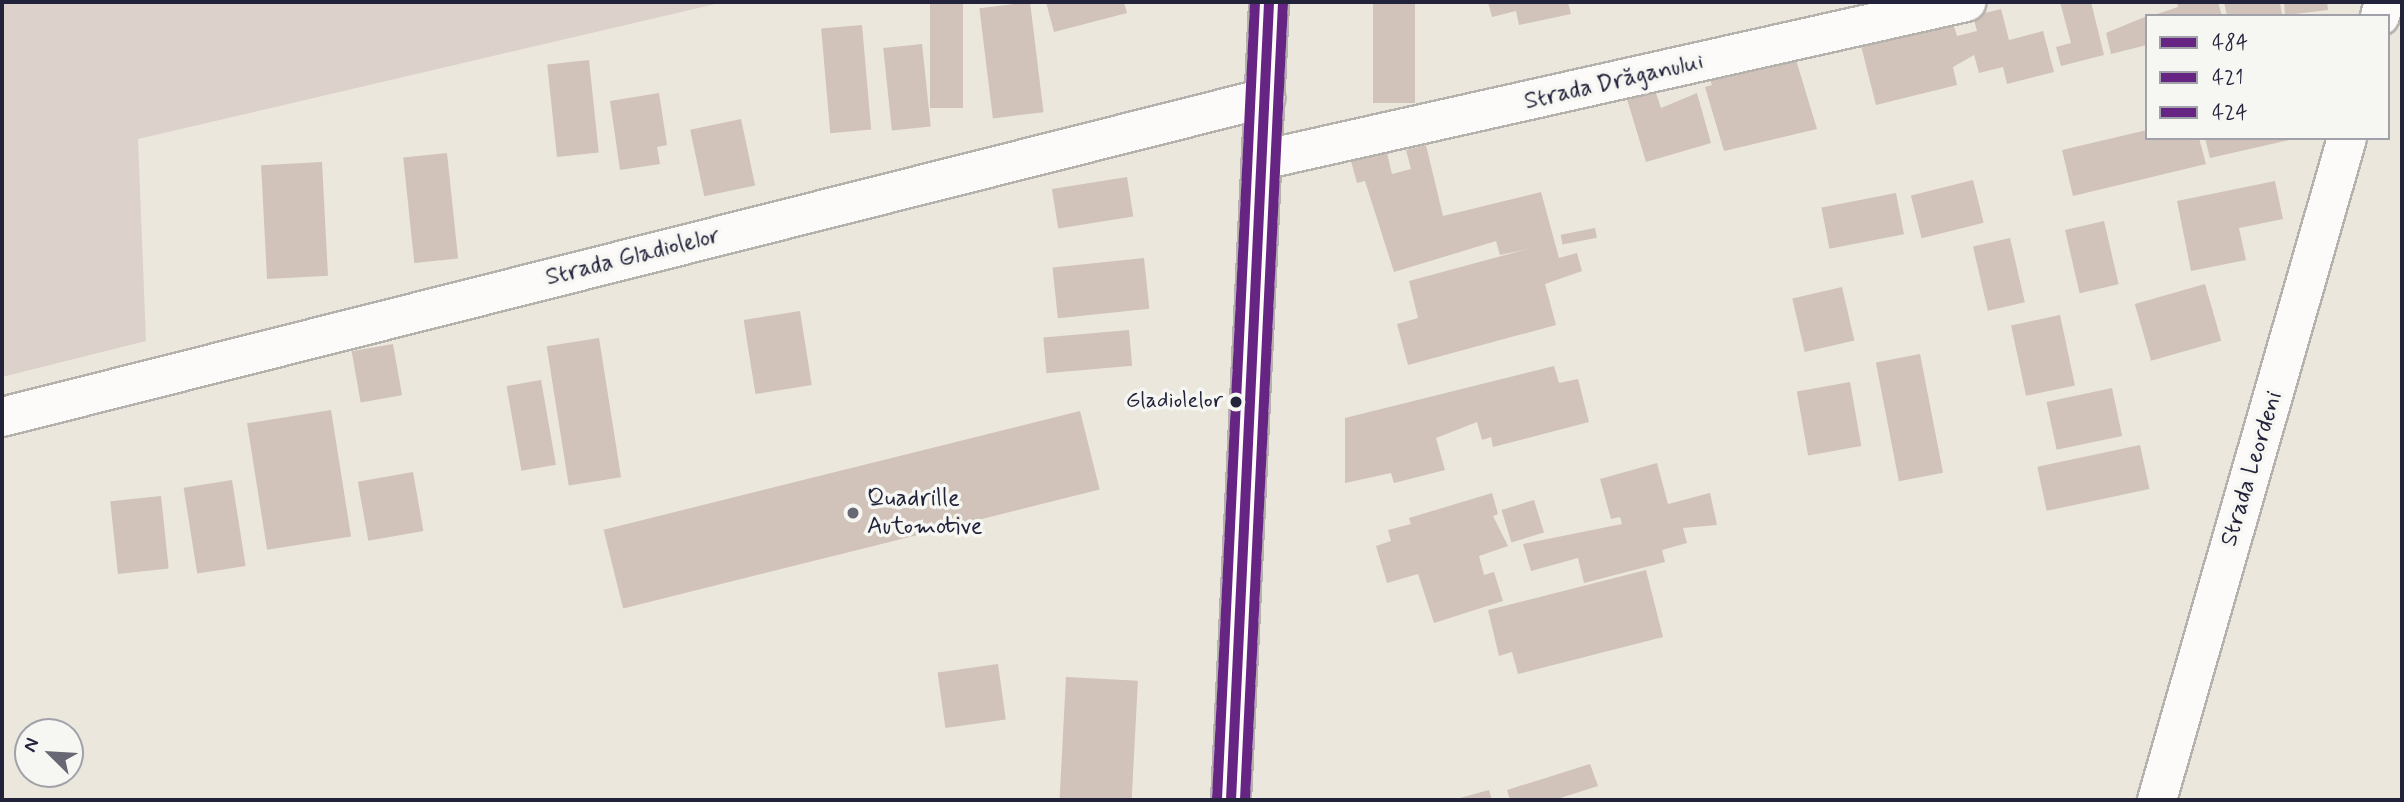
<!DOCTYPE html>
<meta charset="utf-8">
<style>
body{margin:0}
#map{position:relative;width:2404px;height:802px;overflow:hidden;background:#ebe7dd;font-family:Mynerve,sans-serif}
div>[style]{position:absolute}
.industrial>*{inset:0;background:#ddd1cb}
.building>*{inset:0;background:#d1c3b9;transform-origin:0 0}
.roads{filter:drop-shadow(2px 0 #b5b2ae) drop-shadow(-2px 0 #b5b2ae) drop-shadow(0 2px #b5b2ae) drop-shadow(0 -2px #b5b2ae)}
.minor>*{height:38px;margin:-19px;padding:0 19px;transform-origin:19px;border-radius:19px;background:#fcfbfa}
.tertiary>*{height:38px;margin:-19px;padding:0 19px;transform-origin:19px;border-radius:19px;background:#fcfbfa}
.primary>*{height:38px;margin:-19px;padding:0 19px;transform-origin:19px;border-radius:19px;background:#fcfbfa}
.bus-1>*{height:10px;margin:-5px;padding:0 5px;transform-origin:5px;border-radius:5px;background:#662483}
.bus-2>*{height:10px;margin:-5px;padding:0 5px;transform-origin:5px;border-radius:5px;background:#662483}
.bus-3>*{height:10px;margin:-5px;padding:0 5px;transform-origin:5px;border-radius:5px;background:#662483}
.dots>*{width:19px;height:19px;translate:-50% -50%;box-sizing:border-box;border:4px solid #f6f6f2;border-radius:50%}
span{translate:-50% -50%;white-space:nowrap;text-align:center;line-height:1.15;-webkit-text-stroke:7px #f6f6f2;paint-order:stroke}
.bus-label{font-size:22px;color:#22223b}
.right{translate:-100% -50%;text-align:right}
.street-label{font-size:24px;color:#22223b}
.poi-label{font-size:24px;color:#22223b}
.left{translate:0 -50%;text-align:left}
.frame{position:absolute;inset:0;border:4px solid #22223b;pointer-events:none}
.legend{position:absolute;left:2145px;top:14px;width:245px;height:126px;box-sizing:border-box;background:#f6f6f2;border:2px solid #a1a1a9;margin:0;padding:9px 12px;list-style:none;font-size:21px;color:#22223b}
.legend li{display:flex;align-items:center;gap:14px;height:35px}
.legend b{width:35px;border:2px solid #a1a1a9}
.north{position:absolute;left:14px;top:718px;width:70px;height:70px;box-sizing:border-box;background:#f6f6f2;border:2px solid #a1a1a9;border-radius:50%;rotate:294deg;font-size:19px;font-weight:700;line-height:28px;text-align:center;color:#22223b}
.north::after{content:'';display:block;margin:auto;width:24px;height:32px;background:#686774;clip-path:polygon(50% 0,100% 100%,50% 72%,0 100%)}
</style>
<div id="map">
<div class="industrial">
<div style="clip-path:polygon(2px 2px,724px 2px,138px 139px,146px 341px,2px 377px)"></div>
</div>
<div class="building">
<div style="left:930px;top:2px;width:33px;height:106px"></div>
<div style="left:1030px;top:2px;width:111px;height:51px;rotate:83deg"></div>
<div style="clip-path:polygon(1046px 2px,1124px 2px,1127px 13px,1054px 32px)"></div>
<div style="left:1373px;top:2px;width:42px;height:101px"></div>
<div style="clip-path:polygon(1488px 2px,1568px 2px,1571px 14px,1519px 25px,1516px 11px,1492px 17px)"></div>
<div style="clip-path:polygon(2060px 2px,2091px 2px,2104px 55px,2061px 66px,2056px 47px,2071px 43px)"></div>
<div style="clip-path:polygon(2177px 2px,2218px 2px,2222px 16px,2151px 16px,2178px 7px)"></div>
<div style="clip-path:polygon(2224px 2px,2280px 2px,2282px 15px,2227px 16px)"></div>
<div style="clip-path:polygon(2284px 2px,2327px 2px,2328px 10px,2285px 15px)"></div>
<div style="clip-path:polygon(2001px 9px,2009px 40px,2043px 31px,2054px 72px,2007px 84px,2003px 67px,1979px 73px,1974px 55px,1953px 67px,1957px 85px,1876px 105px,1858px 34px,1952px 20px,1957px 36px,1977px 31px,1973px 16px)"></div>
<div style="clip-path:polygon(2147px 16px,2147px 45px,2111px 54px,2106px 33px)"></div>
<div style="left:862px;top:25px;width:105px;height:41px;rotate:85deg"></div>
<div style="left:922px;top:44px;width:83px;height:39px;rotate:84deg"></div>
<div style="clip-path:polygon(1793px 50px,1817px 129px,1724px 151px,1705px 87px,1712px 85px,1708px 75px)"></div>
<div style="left:589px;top:60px;width:93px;height:42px;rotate:84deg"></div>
<div style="clip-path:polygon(1655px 90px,1661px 108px,1697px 93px,1711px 143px,1646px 162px,1627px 99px)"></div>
<div style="clip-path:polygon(659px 93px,667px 145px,657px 147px,660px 164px,620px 170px,610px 101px)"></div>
<div style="left:741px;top:119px;width:68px;height:52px;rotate:78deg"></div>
<div style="clip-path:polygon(2147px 130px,2147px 138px,2199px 138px,2206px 164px,2073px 196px,2062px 150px)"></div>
<div style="clip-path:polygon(2205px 138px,2294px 138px,2294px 139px,2210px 158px)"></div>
<div style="clip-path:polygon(1426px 145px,1443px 216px,1541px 192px,1559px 258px,1577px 253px,1582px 271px,1545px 284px,1556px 325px,1408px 365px,1397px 324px,1418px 318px,1409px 281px,1531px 248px,1500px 255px,1496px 241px,1394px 272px,1365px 181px,1357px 183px,1351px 161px,1387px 153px,1392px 174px,1411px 169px,1406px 150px)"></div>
<div style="left:447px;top:153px;width:106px;height:44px;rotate:84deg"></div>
<div style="left:322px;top:162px;width:114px;height:61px;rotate:87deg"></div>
<div style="left:1127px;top:177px;width:40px;height:76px;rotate:81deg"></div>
<div style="left:1973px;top:180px;width:44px;height:64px;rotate:76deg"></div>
<div style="clip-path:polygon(2275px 181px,2283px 219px,2239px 228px,2246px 260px,2191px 271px,2177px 201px)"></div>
<div style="left:1896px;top:193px;width:42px;height:76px;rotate:79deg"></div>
<div style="left:2104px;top:221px;width:65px;height:40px;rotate:77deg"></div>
<div style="left:1595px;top:228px;width:10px;height:35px;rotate:79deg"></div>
<div style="left:2010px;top:238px;width:66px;height:38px;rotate:77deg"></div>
<div style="left:1144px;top:258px;width:51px;height:92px;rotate:84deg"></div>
<div style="left:2205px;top:284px;width:59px;height:73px;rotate:74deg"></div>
<div style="left:1842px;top:287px;width:55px;height:51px;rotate:77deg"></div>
<div style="left:800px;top:311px;width:75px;height:57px;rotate:81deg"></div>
<div style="left:2060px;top:315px;width:72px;height:50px;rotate:78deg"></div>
<div style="left:1129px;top:330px;width:36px;height:86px;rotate:85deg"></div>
<div style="left:599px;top:338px;width:141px;height:53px;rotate:81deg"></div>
<div style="left:393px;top:344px;width:52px;height:42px;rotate:80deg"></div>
<div style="left:1920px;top:354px;width:121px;height:45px;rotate:79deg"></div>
<div style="clip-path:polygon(1554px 366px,1559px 383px,1578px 379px,1589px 422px,1493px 447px,1491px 437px,1482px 440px,1477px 422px,1436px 438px,1445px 470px,1394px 483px,1391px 473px,1345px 483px,1345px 418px)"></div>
<div style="left:541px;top:380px;width:86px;height:35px;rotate:80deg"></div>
<div style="left:1850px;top:382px;width:65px;height:54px;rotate:80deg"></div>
<div style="left:2112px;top:388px;width:49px;height:67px;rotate:78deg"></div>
<div style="left:331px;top:410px;width:128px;height:85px;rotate:81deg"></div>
<div style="left:1080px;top:411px;width:81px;height:491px;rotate:76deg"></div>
<div style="left:2140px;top:445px;width:45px;height:105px;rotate:78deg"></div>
<div style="clip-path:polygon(1657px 463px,1668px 504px,1710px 493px,1717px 525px,1683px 528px,1687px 543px,1662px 550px,1665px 562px,1584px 583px,1578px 558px,1531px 571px,1523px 544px,1622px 524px,1620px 517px,1611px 519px,1600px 479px)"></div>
<div style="left:413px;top:472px;width:60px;height:56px;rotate:80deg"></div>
<div style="left:232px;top:480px;width:87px;height:49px;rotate:81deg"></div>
<div style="clip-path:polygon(1492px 493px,1498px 514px,1493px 516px,1508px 546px,1479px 556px,1484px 575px,1494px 572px,1503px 601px,1434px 623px,1418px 574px,1387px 583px,1376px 546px,1391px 541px,1388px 530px,1411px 524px,1409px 518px)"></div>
<div style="left:161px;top:496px;width:73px;height:51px;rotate:84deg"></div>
<div style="left:1534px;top:500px;width:34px;height:34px;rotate:73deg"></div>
<div style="clip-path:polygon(1646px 570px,1663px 637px,1518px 674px,1512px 652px,1499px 656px,1488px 610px)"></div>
<div style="left:998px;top:664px;width:56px;height:61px;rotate:82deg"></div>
<div style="left:1066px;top:677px;width:72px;height:123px;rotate:3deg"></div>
<div style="clip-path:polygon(1590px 764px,1598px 786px,1554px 800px,1510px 800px,1507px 790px)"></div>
<div style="clip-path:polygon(1489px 790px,1492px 800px,1456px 800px,1456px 799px)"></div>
</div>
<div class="roads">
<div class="minor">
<div style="left:2380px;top:16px;width:15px;rotate:-74deg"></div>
<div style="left:2px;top:417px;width:1303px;rotate:-14.17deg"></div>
<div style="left:2157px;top:800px;width:689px;rotate:-73.99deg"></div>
</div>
<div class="tertiary">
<div style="left:1262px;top:160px;width:722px;rotate:-12.65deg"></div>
</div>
<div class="primary">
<div style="left:1231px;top:800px;width:799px;rotate:-87.27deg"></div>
</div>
</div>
<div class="bus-1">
<div style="left:1231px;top:800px;width:799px;rotate:-87.27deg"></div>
</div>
<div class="bus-2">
<div style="left:1245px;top:800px;width:798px;rotate:-87.27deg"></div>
</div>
<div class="bus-3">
<div style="left:1217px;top:799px;width:798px;rotate:-87.27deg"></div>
</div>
<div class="dots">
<div style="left:1236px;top:402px;background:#22223b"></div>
<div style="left:853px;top:513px;background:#686774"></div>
</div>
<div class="bus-label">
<span class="right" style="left:1223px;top:402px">Gladiolelor</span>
</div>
<div class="street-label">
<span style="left:1614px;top:82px;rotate:-13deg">Strada Drăganului</span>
<span style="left:633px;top:257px;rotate:-14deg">Strada Gladiolelor</span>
<span style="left:2252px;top:469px;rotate:-73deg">Strada Leordeni</span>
</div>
<div class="poi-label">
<span class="left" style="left:867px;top:513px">Quadrille<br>Automotive</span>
</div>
<div class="frame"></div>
<ul class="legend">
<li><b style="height:9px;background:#662483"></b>484</li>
<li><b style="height:9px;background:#662483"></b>421</li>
<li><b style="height:9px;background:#662483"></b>424</li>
</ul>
<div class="north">N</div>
</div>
